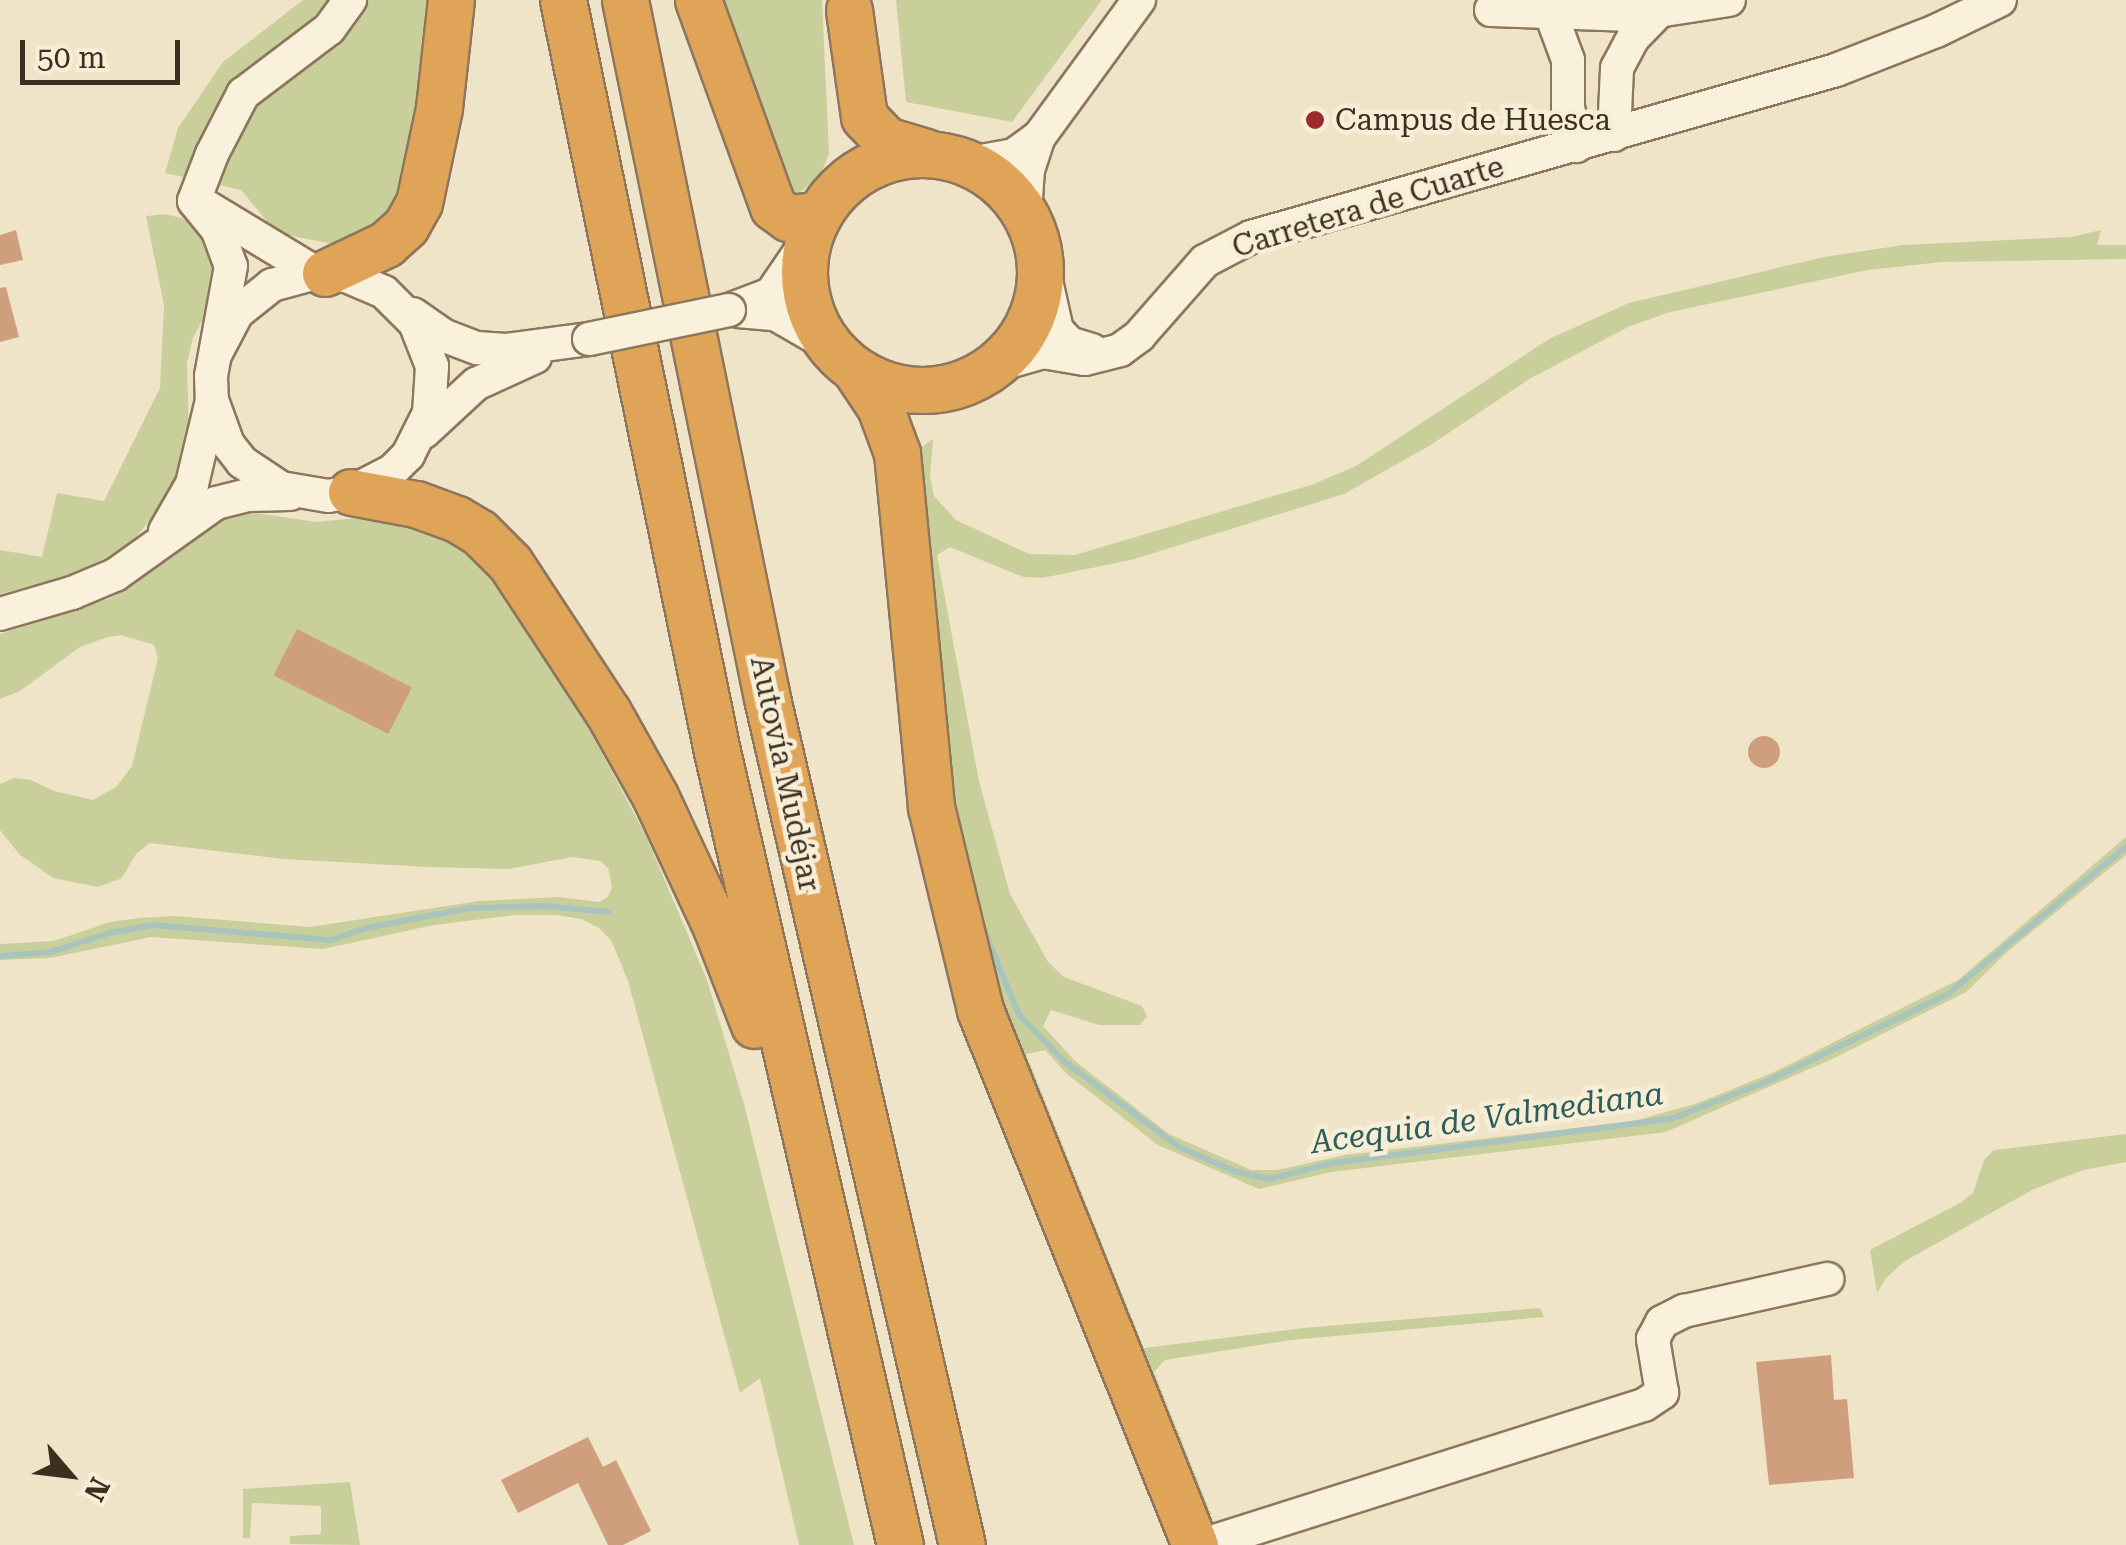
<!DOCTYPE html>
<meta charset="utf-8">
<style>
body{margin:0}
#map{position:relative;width:2126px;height:1545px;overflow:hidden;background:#f0e4c8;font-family:"Roboto Serif",serif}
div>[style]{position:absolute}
.green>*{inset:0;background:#c9cf9b}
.stream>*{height:6px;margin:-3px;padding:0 3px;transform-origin:3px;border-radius:3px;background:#a9c4bc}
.building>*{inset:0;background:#cf9f7d;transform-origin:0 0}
.round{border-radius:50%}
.roads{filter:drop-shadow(2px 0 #8d765c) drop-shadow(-2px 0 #8d765c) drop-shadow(0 2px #8d765c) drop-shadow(0 -2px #8d765c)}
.minor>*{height:32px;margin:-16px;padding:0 16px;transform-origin:16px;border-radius:16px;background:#faf1dc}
.highway>*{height:45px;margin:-22.5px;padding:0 22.5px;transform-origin:22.5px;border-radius:22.5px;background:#e0a458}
.highway>.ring{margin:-22.5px;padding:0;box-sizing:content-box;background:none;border:45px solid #e0a458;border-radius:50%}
.bridges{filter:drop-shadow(2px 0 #8d765c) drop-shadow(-2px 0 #8d765c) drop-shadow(0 2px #8d765c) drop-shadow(0 -2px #8d765c)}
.minor-bridge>*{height:32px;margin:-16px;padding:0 16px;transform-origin:16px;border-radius:16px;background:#faf1dc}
.dots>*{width:28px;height:28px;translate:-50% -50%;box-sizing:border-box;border:5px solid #f7eed8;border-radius:50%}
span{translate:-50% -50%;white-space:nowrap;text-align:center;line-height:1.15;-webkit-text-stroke:9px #f7eed8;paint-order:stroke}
.poi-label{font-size:30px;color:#3d2e20}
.left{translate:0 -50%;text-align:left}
.street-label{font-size:30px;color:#3d2e20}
.water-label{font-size:32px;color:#2f5d5a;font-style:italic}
.north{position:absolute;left:20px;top:1425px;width:100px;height:100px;-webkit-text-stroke:8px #f7eed8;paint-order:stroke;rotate:118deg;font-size:28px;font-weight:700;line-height:40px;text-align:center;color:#3d2e20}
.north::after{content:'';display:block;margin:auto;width:35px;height:45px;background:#3d2e20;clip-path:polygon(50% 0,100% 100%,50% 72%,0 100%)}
.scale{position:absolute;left:20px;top:40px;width:160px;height:45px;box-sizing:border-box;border:5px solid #3d2e20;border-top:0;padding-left:12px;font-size:30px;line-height:35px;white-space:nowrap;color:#3d2e20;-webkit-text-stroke:8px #f7eed8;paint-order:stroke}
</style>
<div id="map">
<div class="green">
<div style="clip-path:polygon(303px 0,428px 0,412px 160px,389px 219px,338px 245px,277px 233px,241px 190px,165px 173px,178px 128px,223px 62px)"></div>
<div style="clip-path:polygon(720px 0,822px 0,829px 154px,820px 176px,793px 198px)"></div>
<div style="clip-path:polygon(896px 0,1102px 0,1012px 122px,906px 102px)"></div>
<div style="clip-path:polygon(164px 214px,182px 218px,198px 230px,212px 250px,218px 272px,217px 294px,193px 338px,187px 363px,189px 437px,173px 492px,132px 542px,106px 558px,67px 576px,0 594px,0 550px,42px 557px,57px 493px,104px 501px,160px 388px,164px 305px,146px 216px)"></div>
<div style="clip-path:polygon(2101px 230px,2097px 245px,2126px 245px,2126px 259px,1942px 262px,1868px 270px,1670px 312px,1630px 326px,1531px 378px,1429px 446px,1344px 494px,1131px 560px,1042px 578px,1023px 577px,950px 547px,937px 555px,979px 781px,1010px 894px,1048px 962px,1064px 977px,1142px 1006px,1147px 1016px,1140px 1025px,1099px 1025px,1051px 1010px,1043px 1026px,1075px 1061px,1169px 1134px,1251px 1170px,1277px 1170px,1345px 1155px,1634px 1121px,1698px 1103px,1772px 1073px,1958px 980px,2126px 837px,2126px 855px,2007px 952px,1966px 992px,1832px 1059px,1666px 1132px,1331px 1172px,1259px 1189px,1158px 1145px,1067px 1074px,1045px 1050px,1026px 1054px,1144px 1348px,1303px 1328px,1540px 1308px,1544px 1317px,1291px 1340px,1165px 1360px,1154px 1372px,1211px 1514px,1200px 1515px,1011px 1047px,958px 825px,918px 450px,933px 439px,930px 476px,934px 496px,956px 520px,1029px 554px,1075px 555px,1314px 484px,1356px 466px,1549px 339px,1629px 303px,1824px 257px,1903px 245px,2071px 237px)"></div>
<div style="clip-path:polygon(248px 512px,317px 522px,365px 517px,440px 528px,497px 577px,580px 712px,646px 836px,707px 980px,744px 1104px,854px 1545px,799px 1545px,760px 1378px,740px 1393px,628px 981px,611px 940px,599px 928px,581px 919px,556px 915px,515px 915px,434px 925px,323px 949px,151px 937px,50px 958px,0 960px,0 944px,54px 941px,110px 922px,140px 918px,175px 916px,310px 927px,479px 901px,558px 897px,599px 902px,608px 897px,612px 887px,608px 868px,600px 861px,572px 857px,509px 869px,428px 867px,284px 859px,150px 843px,136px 854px,122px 878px,98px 887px,53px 878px,20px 855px,0 830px,0 784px,14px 778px,31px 780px,54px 791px,93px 800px,116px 787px,132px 766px,158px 658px,154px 645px,121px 635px,108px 637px,80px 647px,20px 691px,0 699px,0 634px,111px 598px,169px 560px,217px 519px)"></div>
<div style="clip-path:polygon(2126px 1134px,2126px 1162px,2083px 1170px,2032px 1190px,1905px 1261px,1886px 1278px,1877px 1293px,1870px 1250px,1962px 1202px,1973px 1193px,1984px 1160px,1994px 1150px)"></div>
<div style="clip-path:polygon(350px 1482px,360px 1545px,290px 1544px,290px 1536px,321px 1534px,321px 1506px,252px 1503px,250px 1538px,243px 1538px,243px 1489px)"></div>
</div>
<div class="stream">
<div style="left:982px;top:925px;width:97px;rotate:67.7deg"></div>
<div style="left:1019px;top:1015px;width:66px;rotate:45.6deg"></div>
<div style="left:1065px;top:1062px;width:142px;rotate:36.7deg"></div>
<div style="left:1179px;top:1147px;width:63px;rotate:23.3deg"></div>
<div style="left:1237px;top:1172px;width:34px;rotate:12deg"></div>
<div style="left:1270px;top:1179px;width:59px;rotate:-14.7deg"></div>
<div style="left:1327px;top:1164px;width:347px;rotate:-7.5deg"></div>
<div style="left:1671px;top:1119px;width:104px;rotate:-21.4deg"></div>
<div style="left:1768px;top:1081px;width:200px;rotate:-25.8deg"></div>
<div style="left:1948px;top:994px;width:231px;rotate:-39.6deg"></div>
<div style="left:0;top:956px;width:51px;rotate:-4.5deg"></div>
<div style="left:51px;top:952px;width:61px;rotate:-18.1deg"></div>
<div style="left:109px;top:933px;width:46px;rotate:-10.1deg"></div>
<div style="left:154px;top:925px;width:177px;rotate:4.9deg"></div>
<div style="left:330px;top:940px;width:39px;rotate:-18deg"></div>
<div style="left:367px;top:928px;width:105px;rotate:-11deg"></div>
<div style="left:470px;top:908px;width:73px;rotate:-1.6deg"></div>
<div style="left:543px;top:906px;width:66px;rotate:5.2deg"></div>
</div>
<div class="building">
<div style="clip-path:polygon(16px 230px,23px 260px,0 265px,0 235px)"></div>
<div style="clip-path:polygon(6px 287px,19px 337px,0 342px,0 288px)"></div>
<div style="left:297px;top:629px;width:129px;height:52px;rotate:27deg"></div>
<div class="round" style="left:1748px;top:736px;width:32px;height:32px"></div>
<div style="clip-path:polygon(1831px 1355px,1834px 1400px,1847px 1399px,1854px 1478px,1769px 1485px,1756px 1362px)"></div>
<div style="clip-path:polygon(588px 1437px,603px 1467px,616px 1460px,651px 1531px,623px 1545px,608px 1545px,578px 1483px,518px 1513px,501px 1480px)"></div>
</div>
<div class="roads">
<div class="minor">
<div style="left:1491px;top:10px;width:141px;rotate:2deg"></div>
<div style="left:1632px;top:15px;width:98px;rotate:-8.8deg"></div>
<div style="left:1551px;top:14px;width:49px;rotate:69.7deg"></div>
<div style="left:1568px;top:60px;width:47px;rotate:90deg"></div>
<div style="left:1568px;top:107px;width:40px;rotate:78deg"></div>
<div style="left:1614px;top:135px;width:67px;rotate:-87.4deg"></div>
<div style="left:1617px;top:68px;width:34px;rotate:-62deg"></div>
<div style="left:1633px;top:38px;width:33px;rotate:-46deg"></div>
<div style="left:970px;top:163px;width:45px;rotate:-10.3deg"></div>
<div style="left:1014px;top:155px;width:31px;rotate:-36deg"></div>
<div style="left:194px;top:201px;width:38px;rotate:51deg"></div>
<div style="left:218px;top:231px;width:37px;rotate:70deg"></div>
<div style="left:231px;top:266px;width:112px;rotate:100.3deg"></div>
<div style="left:211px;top:376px;width:24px;rotate:88deg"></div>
<div style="left:212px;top:400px;width:47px;rotate:70deg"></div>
<div style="left:228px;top:444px;width:23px;rotate:52deg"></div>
<div style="left:242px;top:462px;width:47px;rotate:33.7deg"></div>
<div style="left:281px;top:488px;width:48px;rotate:9.7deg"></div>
<div style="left:328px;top:496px;width:23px;rotate:-10deg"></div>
<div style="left:351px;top:492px;width:46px;rotate:-27.1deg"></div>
<div style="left:392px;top:471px;width:23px;rotate:-45deg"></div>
<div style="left:408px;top:455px;width:47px;rotate:-63.4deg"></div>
<div style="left:429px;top:413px;width:47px;rotate:-86.3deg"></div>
<div style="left:432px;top:366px;width:46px;rotate:-111.6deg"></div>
<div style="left:415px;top:323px;width:44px;rotate:-135deg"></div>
<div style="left:384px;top:292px;width:41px;rotate:-157.2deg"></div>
<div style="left:346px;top:276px;width:30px;rotate:-174deg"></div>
<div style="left:316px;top:273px;width:46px;rotate:164.7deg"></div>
<div style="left:272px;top:285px;width:45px;rotate:141.3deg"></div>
<div style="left:237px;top:313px;width:45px;rotate:117.7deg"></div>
<div style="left:194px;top:201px;width:50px;rotate:-69deg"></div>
<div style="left:212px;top:154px;width:68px;rotate:-62.7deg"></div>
<div style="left:243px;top:94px;width:108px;rotate:-37.1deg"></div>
<div style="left:329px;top:29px;width:36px;rotate:-54deg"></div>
<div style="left:207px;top:207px;width:127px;rotate:31.2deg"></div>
<div style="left:1025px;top:212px;width:42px;rotate:-85.9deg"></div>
<div style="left:1028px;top:170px;width:35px;rotate:-72deg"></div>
<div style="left:1039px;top:137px;width:170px;rotate:-53.9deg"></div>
<div style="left:1039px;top:249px;width:83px;rotate:77.5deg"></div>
<div style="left:1057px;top:330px;width:18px;rotate:47deg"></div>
<div style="left:1069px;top:343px;width:24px;rotate:17deg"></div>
<div style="left:729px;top:310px;width:45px;rotate:-20.9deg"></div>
<div style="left:771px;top:294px;width:65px;rotate:-55.6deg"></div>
<div style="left:738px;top:311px;width:37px;rotate:5deg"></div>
<div style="left:775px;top:314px;width:62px;rotate:29.9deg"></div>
<div style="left:413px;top:314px;width:39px;rotate:35deg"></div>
<div style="left:445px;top:336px;width:34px;rotate:21deg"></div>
<div style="left:477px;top:348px;width:29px;rotate:4deg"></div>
<div style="left:506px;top:350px;width:84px;rotate:-7.5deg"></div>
<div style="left:994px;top:366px;width:51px;rotate:-15.9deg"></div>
<div style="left:1043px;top:352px;width:43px;rotate:9.5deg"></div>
<div style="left:1085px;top:359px;width:36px;rotate:-14deg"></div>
<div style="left:1120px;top:350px;width:24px;rotate:-36deg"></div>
<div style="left:1139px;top:336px;width:100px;rotate:-48.7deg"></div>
<div style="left:1205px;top:261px;width:52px;rotate:-27.6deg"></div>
<div style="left:1251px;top:237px;width:608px;rotate:-15.93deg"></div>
<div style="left:1836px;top:70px;width:107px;rotate:-21.3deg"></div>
<div style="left:1936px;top:31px;width:71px;rotate:-25.8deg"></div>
<div style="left:424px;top:432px;width:71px;rotate:-42.7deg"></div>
<div style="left:476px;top:384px;width:65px;rotate:-24.6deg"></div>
<div style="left:165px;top:531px;width:54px;rotate:-60.1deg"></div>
<div style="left:192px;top:484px;width:86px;rotate:-76.6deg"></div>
<div style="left:0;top:614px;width:75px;rotate:-16.3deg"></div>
<div style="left:72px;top:593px;width:47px;rotate:-22.7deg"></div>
<div style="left:115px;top:575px;width:124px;rotate:-35.5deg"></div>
<div style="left:216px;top:503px;width:33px;rotate:-14deg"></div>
<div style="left:248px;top:495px;width:42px;rotate:-1.4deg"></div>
<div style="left:1202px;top:1545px;width:464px;rotate:-17.6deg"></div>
<div style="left:1644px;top:1405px;width:22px;rotate:-34deg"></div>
<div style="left:1662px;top:1393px;width:55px;rotate:-99.5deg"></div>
<div style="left:1653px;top:1339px;width:19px;rotate:-62deg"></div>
<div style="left:1662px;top:1322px;width:25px;rotate:-27deg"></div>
<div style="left:1684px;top:1311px;width:147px;rotate:-12.6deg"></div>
</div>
<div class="highway">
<div style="left:563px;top:0;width:763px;rotate:78.42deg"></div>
<div style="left:716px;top:747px;width:819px;rotate:77.02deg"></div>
<div style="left:625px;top:0;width:712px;rotate:78.5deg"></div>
<div style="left:767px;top:698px;width:869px;rotate:77.04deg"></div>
<div style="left:698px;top:0;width:220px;rotate:70.1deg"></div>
<div style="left:773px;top:207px;width:19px;rotate:36deg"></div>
<div style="left:788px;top:218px;width:31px;rotate:-6deg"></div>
<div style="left:849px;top:10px;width:108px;rotate:82deg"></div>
<div style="left:864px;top:117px;width:32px;rotate:46deg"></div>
<div style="left:886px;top:140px;width:42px;rotate:16.7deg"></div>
<div class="ring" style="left:804px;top:154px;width:191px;height:191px"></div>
<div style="left:325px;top:273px;width:68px;rotate:-25.4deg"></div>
<div style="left:386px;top:244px;width:27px;rotate:-42deg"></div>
<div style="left:406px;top:226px;width:26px;rotate:-61deg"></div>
<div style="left:419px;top:203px;width:97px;rotate:-78.1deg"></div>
<div style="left:439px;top:108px;width:109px;rotate:-83.7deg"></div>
<div style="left:856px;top:371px;width:43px;rotate:56.3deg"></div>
<div style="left:880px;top:407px;width:49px;rotate:69.7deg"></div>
<div style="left:897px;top:453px;width:356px;rotate:84.5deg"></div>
<div style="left:931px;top:807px;width:209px;rotate:76.4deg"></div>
<div style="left:980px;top:1010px;width:577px;rotate:68.11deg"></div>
<div style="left:351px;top:492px;width:66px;rotate:10.5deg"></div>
<div style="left:416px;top:504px;width:44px;rotate:20.1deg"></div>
<div style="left:457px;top:519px;width:26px;rotate:31deg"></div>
<div style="left:479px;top:532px;width:44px;rotate:45deg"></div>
<div style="left:510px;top:563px;width:178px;rotate:56.7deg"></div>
<div style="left:608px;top:712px;width:96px;rotate:60.8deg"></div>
<div style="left:655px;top:796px;width:145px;rotate:65deg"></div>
<div style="left:716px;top:927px;width:105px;rotate:68.8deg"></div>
</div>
</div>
<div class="bridges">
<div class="minor-bridge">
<div style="left:589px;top:339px;width:143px;rotate:-11.7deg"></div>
</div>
</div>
<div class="dots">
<div style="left:1315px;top:120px;background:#9e2a2b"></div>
</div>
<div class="poi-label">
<span class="left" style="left:1335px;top:120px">Campus de Huesca</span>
</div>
<div class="street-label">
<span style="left:1368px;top:207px;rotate:-17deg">Carretera de Cuarte</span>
<span style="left:785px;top:774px;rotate:78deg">Autovía Mudéjar</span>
</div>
<div class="water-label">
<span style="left:1487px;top:1118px;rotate:-8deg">Acequia de Valmediana</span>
</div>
<div class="north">N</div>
<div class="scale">50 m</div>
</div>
